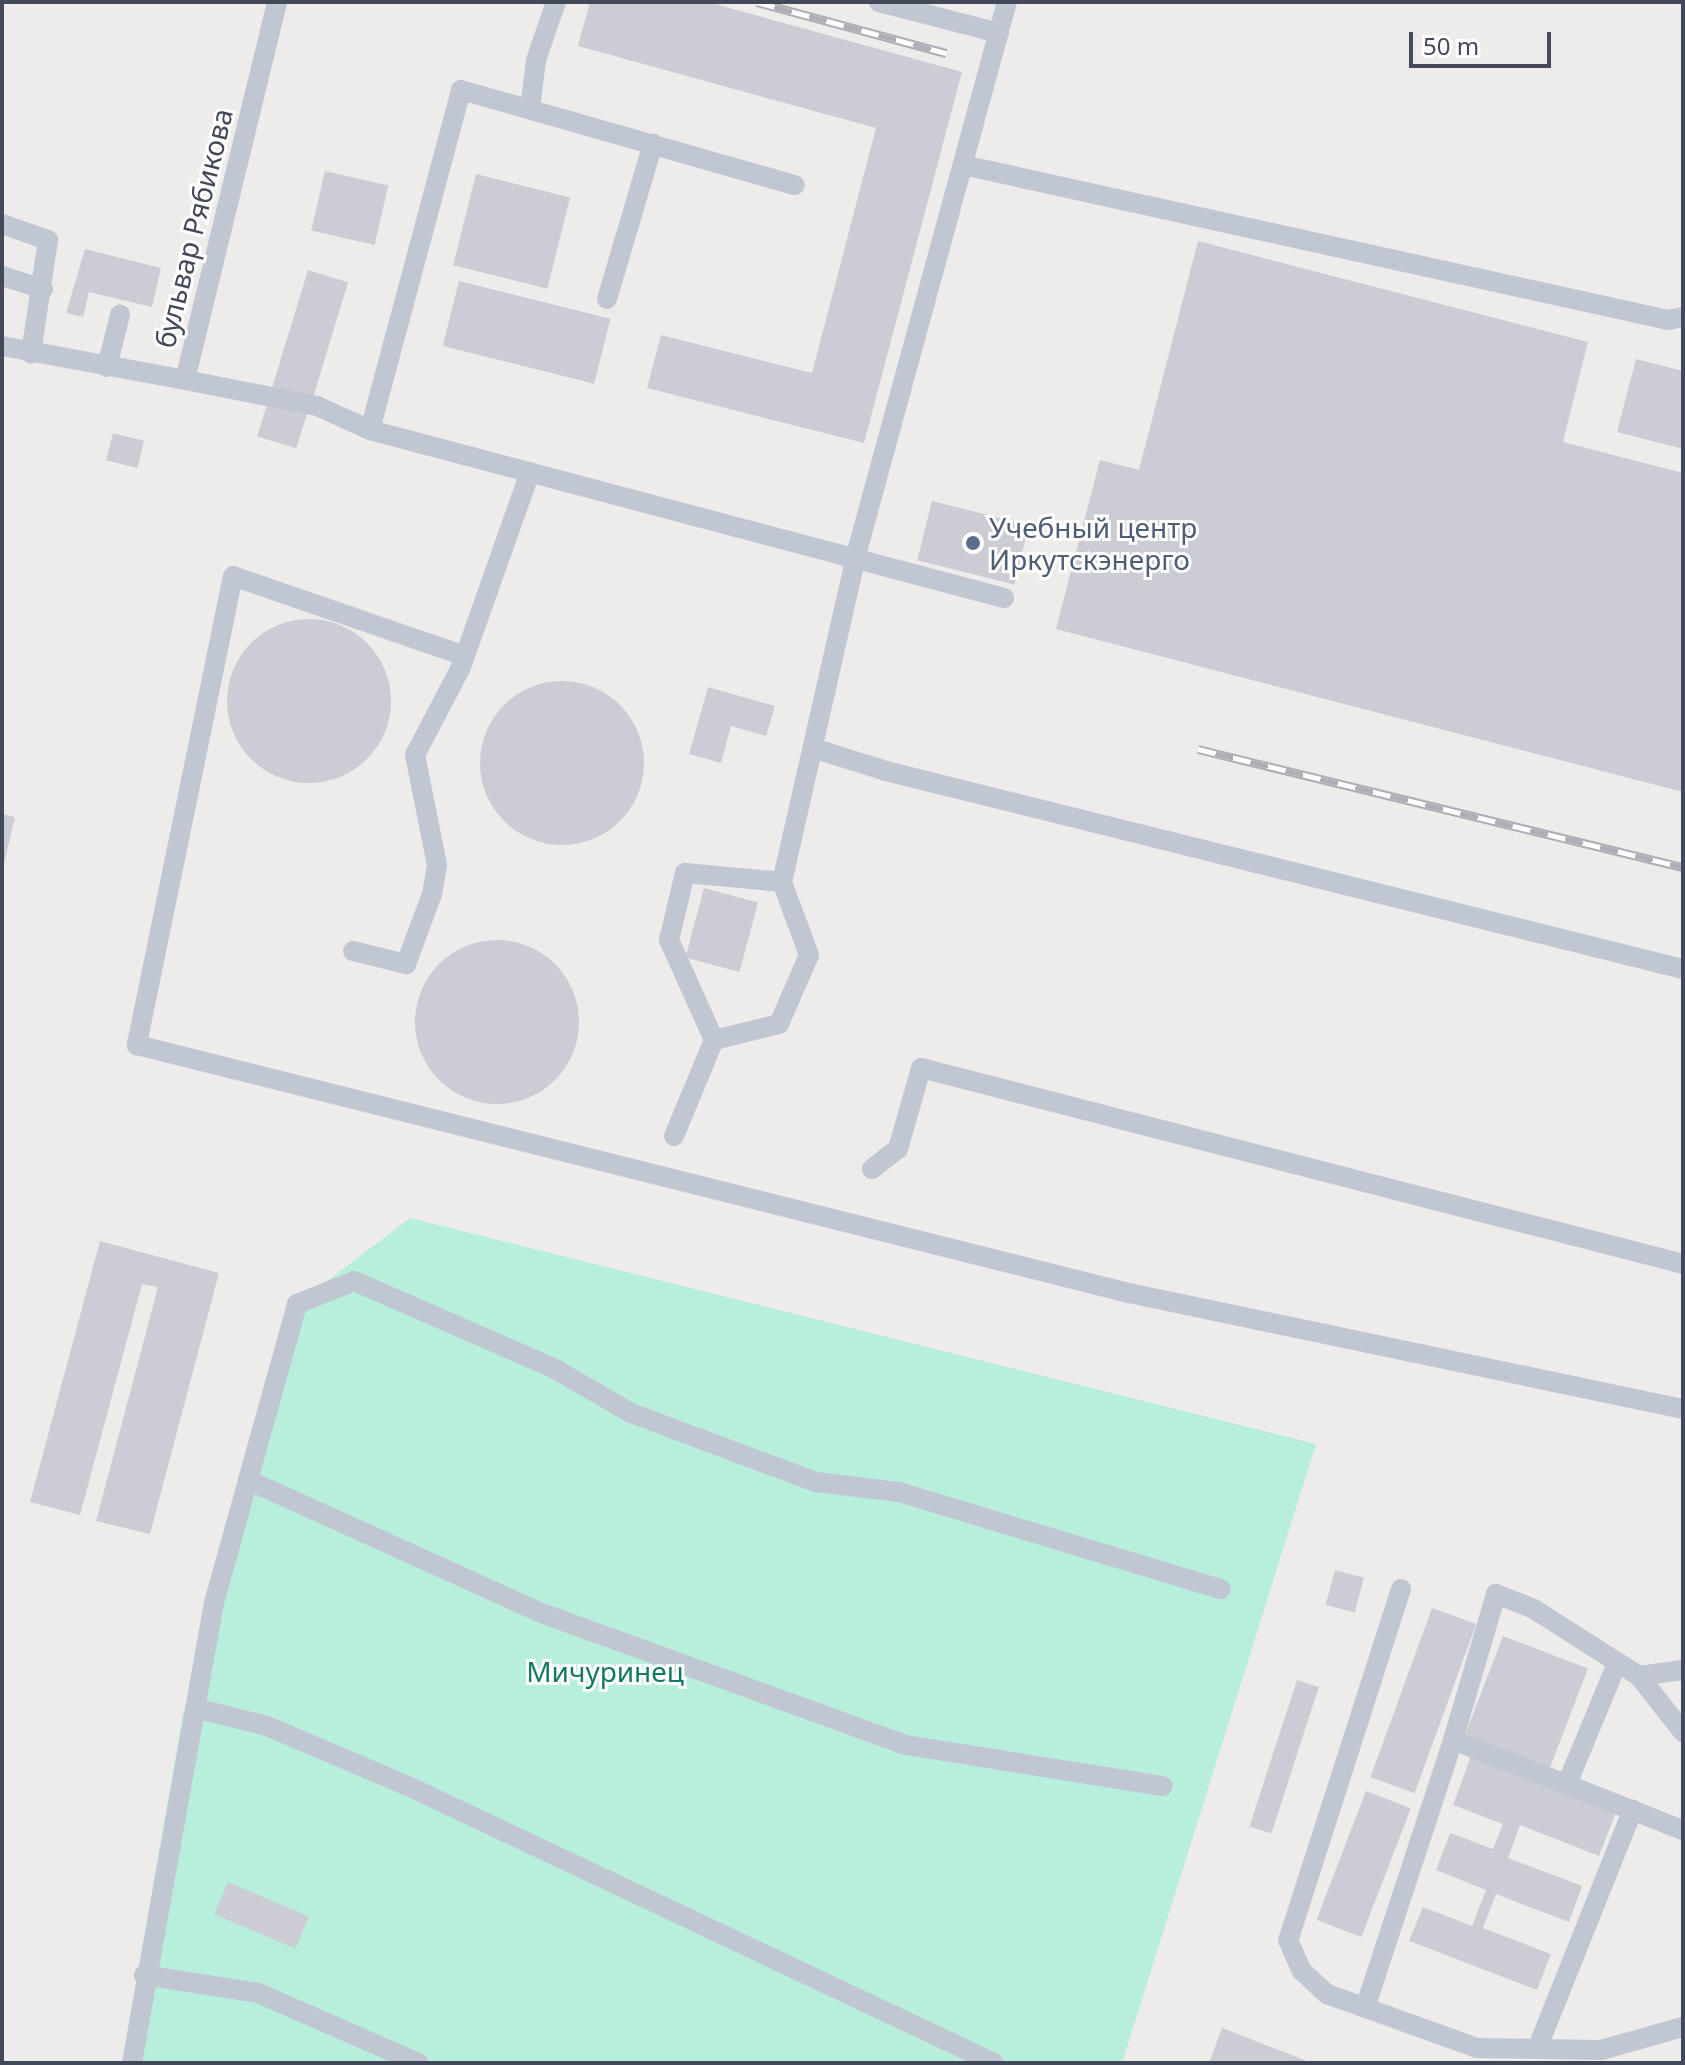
<!DOCTYPE html>
<meta charset="utf-8">
<style>
body{margin:0}
#map{position:relative;width:1685px;height:2065px;overflow:hidden;background:#eeeceb;font-family:"Noto Sans",sans-serif}
div>[style]{position:absolute}
.green>*{inset:0;background:#b8eedc}
.building>*{inset:0;background:#cbccd4;transform-origin:0 0}
.round{border-radius:50%}
.minor>*{height:20px;margin:-10px;padding:0 10px;transform-origin:10px;border-radius:10px;background:#c1c6d3}
.rail>*{height:9px;margin-top:-4.5px;transform-origin:0;background:repeating-linear-gradient(90deg,#fff 0 18px,#aeaeb6 0 36px);box-sizing:border-box;border-block:2px solid #aeaeb6}
.dots>*{width:22px;height:22px;translate:-50% -50%;box-sizing:border-box;border:4px solid #fff;border-radius:50%}
span{translate:-50% -50%;white-space:nowrap;text-align:center;line-height:1.15;-webkit-text-stroke:6px #fff;paint-order:stroke}
.street-label{font-size:28px;color:#444959}
.service-label{font-size:28px;color:#4e5e75}
.left{translate:0 -50%;text-align:left}
.park-label{font-size:28px;color:#167963}
.frame{position:absolute;inset:0;border:4px solid #444959;pointer-events:none}
.scale{position:absolute;left:1409px;top:32px;width:142px;height:36px;box-sizing:border-box;border:4px solid #444959;border-top:0;padding-left:10px;font-size:24px;line-height:28px;white-space:nowrap;color:#444959;-webkit-text-stroke:6px #fff;paint-order:stroke}
</style>
<div id="map">
<div class="green">
<div style="clip-path:polygon(410px 1218px,1316px 1444px,1122px 2063px,122px 2063px,183px 1714px,297px 1304px)"></div>
</div>
<div class="building">
<div style="clip-path:polygon(590px 2px,708px 2px,962px 72px,864px 443px,647px 388px,661px 335px,812px 373px,876px 128px,578px 46px)"></div>
<div style="left:325px;top:171px;width:65px;height:61px;rotate:13deg"></div>
<div style="left:476px;top:174px;width:97px;height:94px;rotate:14deg"></div>
<div style="clip-path:polygon(1198px 241px,1588px 342px,1563px 442px,1683px 473px,1683px 792px,1056px 629px,1100px 460px,1139px 470px)"></div>
<div style="clip-path:polygon(85px 249px,161px 268px,152px 307px,89px 292px,83px 317px,66px 313px)"></div>
<div style="left:308px;top:270px;width:42px;height:123px;rotate:17deg"></div>
<div style="left:459px;top:281px;width:156px;height:67px;rotate:14deg"></div>
<div style="clip-path:polygon(1636px 359px,1683px 371px,1683px 449px,1617px 432px)"></div>
<div style="left:268px;top:401px;width:41px;height:37px;rotate:17deg"></div>
<div style="left:113px;top:433px;width:32px;height:28px;rotate:14deg"></div>
<div style="left:932px;top:501px;width:100px;height:61px;rotate:14deg"></div>
<div class="round" style="left:227px;top:619px;width:164px;height:164px"></div>
<div class="round" style="left:480px;top:681px;width:164px;height:164px"></div>
<div style="clip-path:polygon(708px 687px,775px 706px,766px 736px,731px 726px,721px 763px,689px 754px)"></div>
<div style="clip-path:polygon(2px 814px,15px 817px,3px 868px,2px 868px)"></div>
<div style="left:704px;top:888px;width:56px;height:72px;rotate:15deg"></div>
<div class="round" style="left:415px;top:940px;width:164px;height:164px"></div>
<div style="clip-path:polygon(100px 1241px,219px 1273px,150px 1534px,96px 1521px,158px 1287px,142px 1284px,80px 1515px,30px 1502px)"></div>
<div style="left:1335px;top:1570px;width:30px;height:36px;rotate:15deg"></div>
<div style="left:1432px;top:1608px;width:47px;height:180px;rotate:20deg"></div>
<div style="left:1503px;top:1636px;width:91px;height:108px;rotate:21deg"></div>
<div style="left:1297px;top:1680px;width:23px;height:154px;rotate:18deg"></div>
<div style="clip-path:polygon(1473px 1751px,1618px 1807px,1599px 1856px,1520px 1825px,1508px 1858px,1582px 1886px,1569px 1922px,1496px 1894px,1483px 1928px,1551px 1954px,1537px 1990px,1409px 1941px,1423px 1907px,1472px 1926px,1486px 1890px,1436px 1870px,1450px 1833px,1493px 1849px,1503px 1824px,1453px 1805px)"></div>
<div style="left:1366px;top:1791px;width:48px;height:138px;rotate:21deg"></div>
<div style="left:228px;top:1882px;width:88px;height:35px;rotate:23deg"></div>
<div style="clip-path:polygon(1222px 2028px,1312px 2063px,1209px 2063px)"></div>
</div>
<div class="minor">
<div style="left:879px;top:2px;width:124px;rotate:14.5deg"></div>
<div style="left:530px;top:109px;width:49px;rotate:-83deg"></div>
<div style="left:536px;top:60px;width:61px;rotate:-71deg"></div>
<div style="left:963px;top:165px;width:722px;rotate:12.4deg"></div>
<div style="left:1668px;top:320px;width:15px;rotate:-11deg"></div>
<div style="left:2px;top:224px;width:49px;rotate:19.2deg"></div>
<div style="left:48px;top:240px;width:115px;rotate:98.5deg"></div>
<div style="left:2px;top:276px;width:43px;rotate:17.6deg"></div>
<div style="left:607px;top:299px;width:162px;rotate:-73.5deg"></div>
<div style="left:2px;top:346px;width:186px;rotate:10.5deg"></div>
<div style="left:185px;top:380px;width:389px;rotate:-76.3deg"></div>
<div style="left:107px;top:367px;width:54px;rotate:-76deg"></div>
<div style="left:185px;top:380px;width:135px;rotate:11.1deg"></div>
<div style="left:317px;top:406px;width:58px;rotate:24.4deg"></div>
<div style="left:370px;top:430px;width:656px;rotate:14.84deg"></div>
<div style="left:370px;top:430px;width:352px;rotate:-75deg"></div>
<div style="left:461px;top:90px;width:347px;rotate:15.9deg"></div>
<div style="left:465px;top:656px;width:245px;rotate:-161deg"></div>
<div style="left:233px;top:576px;width:479px;rotate:101.6deg"></div>
<div style="left:137px;top:1045px;width:1023px;rotate:14.04deg"></div>
<div style="left:1129px;top:1293px;width:566px;rotate:11.83deg"></div>
<div style="left:813px;top:748px;width:77px;rotate:17.5deg"></div>
<div style="left:886px;top:771px;width:821px;rotate:13.95deg"></div>
<div style="left:353px;top:951px;width:55px;rotate:13.8deg"></div>
<div style="left:406px;top:964px;width:75px;rotate:-69.6deg"></div>
<div style="left:432px;top:894px;width:29px;rotate:-80deg"></div>
<div style="left:437px;top:865px;width:112px;rotate:-101.3deg"></div>
<div style="left:415px;top:755px;width:99px;rotate:-62.4deg"></div>
<div style="left:461px;top:667px;width:207px;rotate:-70.5deg"></div>
<div style="left:714px;top:1040px;width:67px;rotate:-13.8deg"></div>
<div style="left:779px;top:1024px;width:75px;rotate:-66.5deg"></div>
<div style="left:809px;top:955px;width:78px;rotate:-110.3deg"></div>
<div style="left:782px;top:882px;width:335px;rotate:-77.2deg"></div>
<div style="left:856px;top:555px;width:573px;rotate:-74.73deg"></div>
<div style="left:674px;top:1136px;width:104px;rotate:-67.4deg"></div>
<div style="left:714px;top:1040px;width:110px;rotate:-114.2deg"></div>
<div style="left:669px;top:940px;width:69px;rotate:-76.6deg"></div>
<div style="left:685px;top:873px;width:97px;rotate:5.3deg"></div>
<div style="left:872px;top:1169px;width:33px;rotate:-38deg"></div>
<div style="left:898px;top:1149px;width:84px;rotate:-74.1deg"></div>
<div style="left:921px;top:1068px;width:787px;rotate:14.42deg"></div>
<div style="left:248px;top:1480px;width:183px;rotate:-74.4deg"></div>
<div style="left:297px;top:1304px;width:61px;rotate:-22deg"></div>
<div style="left:354px;top:1281px;width:219px;rotate:23.6deg"></div>
<div style="left:555px;top:1369px;width:88px;rotate:30.1deg"></div>
<div style="left:631px;top:1413px;width:197px;rotate:20.5deg"></div>
<div style="left:816px;top:1482px;width:84px;rotate:6.9deg"></div>
<div style="left:899px;top:1492px;width:336px;rotate:16.8deg"></div>
<div style="left:1401px;top:1589px;width:369px;rotate:107.8deg"></div>
<div style="left:1288px;top:1940px;width:34px;rotate:66deg"></div>
<div style="left:1302px;top:1971px;width:34px;rotate:43deg"></div>
<div style="left:1327px;top:1994px;width:159px;rotate:19.8deg"></div>
<div style="left:1477px;top:2048px;width:124px;rotate:0.9deg"></div>
<div style="left:1601px;top:2050px;width:85px;rotate:-15.7deg"></div>
<div style="left:1639px;top:1676px;width:44px;rotate:-7.8deg"></div>
<div style="left:195px;top:1708px;width:74px;rotate:14deg"></div>
<div style="left:267px;top:1726px;width:153px;rotate:23.1deg"></div>
<div style="left:408px;top:1786px;width:648px;rotate:25.3deg"></div>
<div style="left:1683px;top:1732px;width:71px;rotate:-128.2deg"></div>
<div style="left:1639px;top:1676px;width:125px;rotate:-147.5deg"></div>
<div style="left:1534px;top:1609px;width:41px;rotate:-158.5deg"></div>
<div style="left:1496px;top:1594px;width:152px;rotate:106.4deg"></div>
<div style="left:1453px;top:1740px;width:247px;rotate:21.4deg"></div>
<div style="left:1567px;top:1784px;width:131px;rotate:-67.5deg"></div>
<div style="left:144px;top:1975px;width:115px;rotate:9deg"></div>
<div style="left:258px;top:1993px;width:175px;rotate:23.6deg"></div>
<div style="left:1365px;top:2008px;width:282px;rotate:-71.8deg"></div>
<div style="left:1537px;top:2049px;width:258px;rotate:-68.2deg"></div>
<div style="left:132px;top:2063px;width:467px;rotate:-79.9deg"></div>
<div style="left:214px;top:1603px;width:128px;rotate:-74.5deg"></div>
<div style="left:248px;top:1480px;width:325px;rotate:24.4deg"></div>
<div style="left:544px;top:1614px;width:385px;rotate:19.9deg"></div>
<div style="left:906px;top:1745px;width:260px;rotate:9.1deg"></div>
</div>
<div class="rail">
<div style="left:757px;top:2px;width:196px;rotate:15.1deg"></div>
<div style="left:1198px;top:749px;width:499px;rotate:13.7deg"></div>
</div>
<div class="dots">
<div style="left:973px;top:543px;background:#5c6f8a"></div>
</div>
<div class="street-label">
<span style="left:193px;top:228px;rotate:-76deg">бульвар Рябикова</span>
</div>
<div class="service-label">
<span class="left" style="left:989px;top:543px">Учебный центр<br>Иркутскэнерго</span>
</div>
<div class="park-label">
<span style="left:605px;top:1671px">Мичуринец</span>
</div>
<div class="frame"></div>
<div class="scale">50 m</div>
</div>
